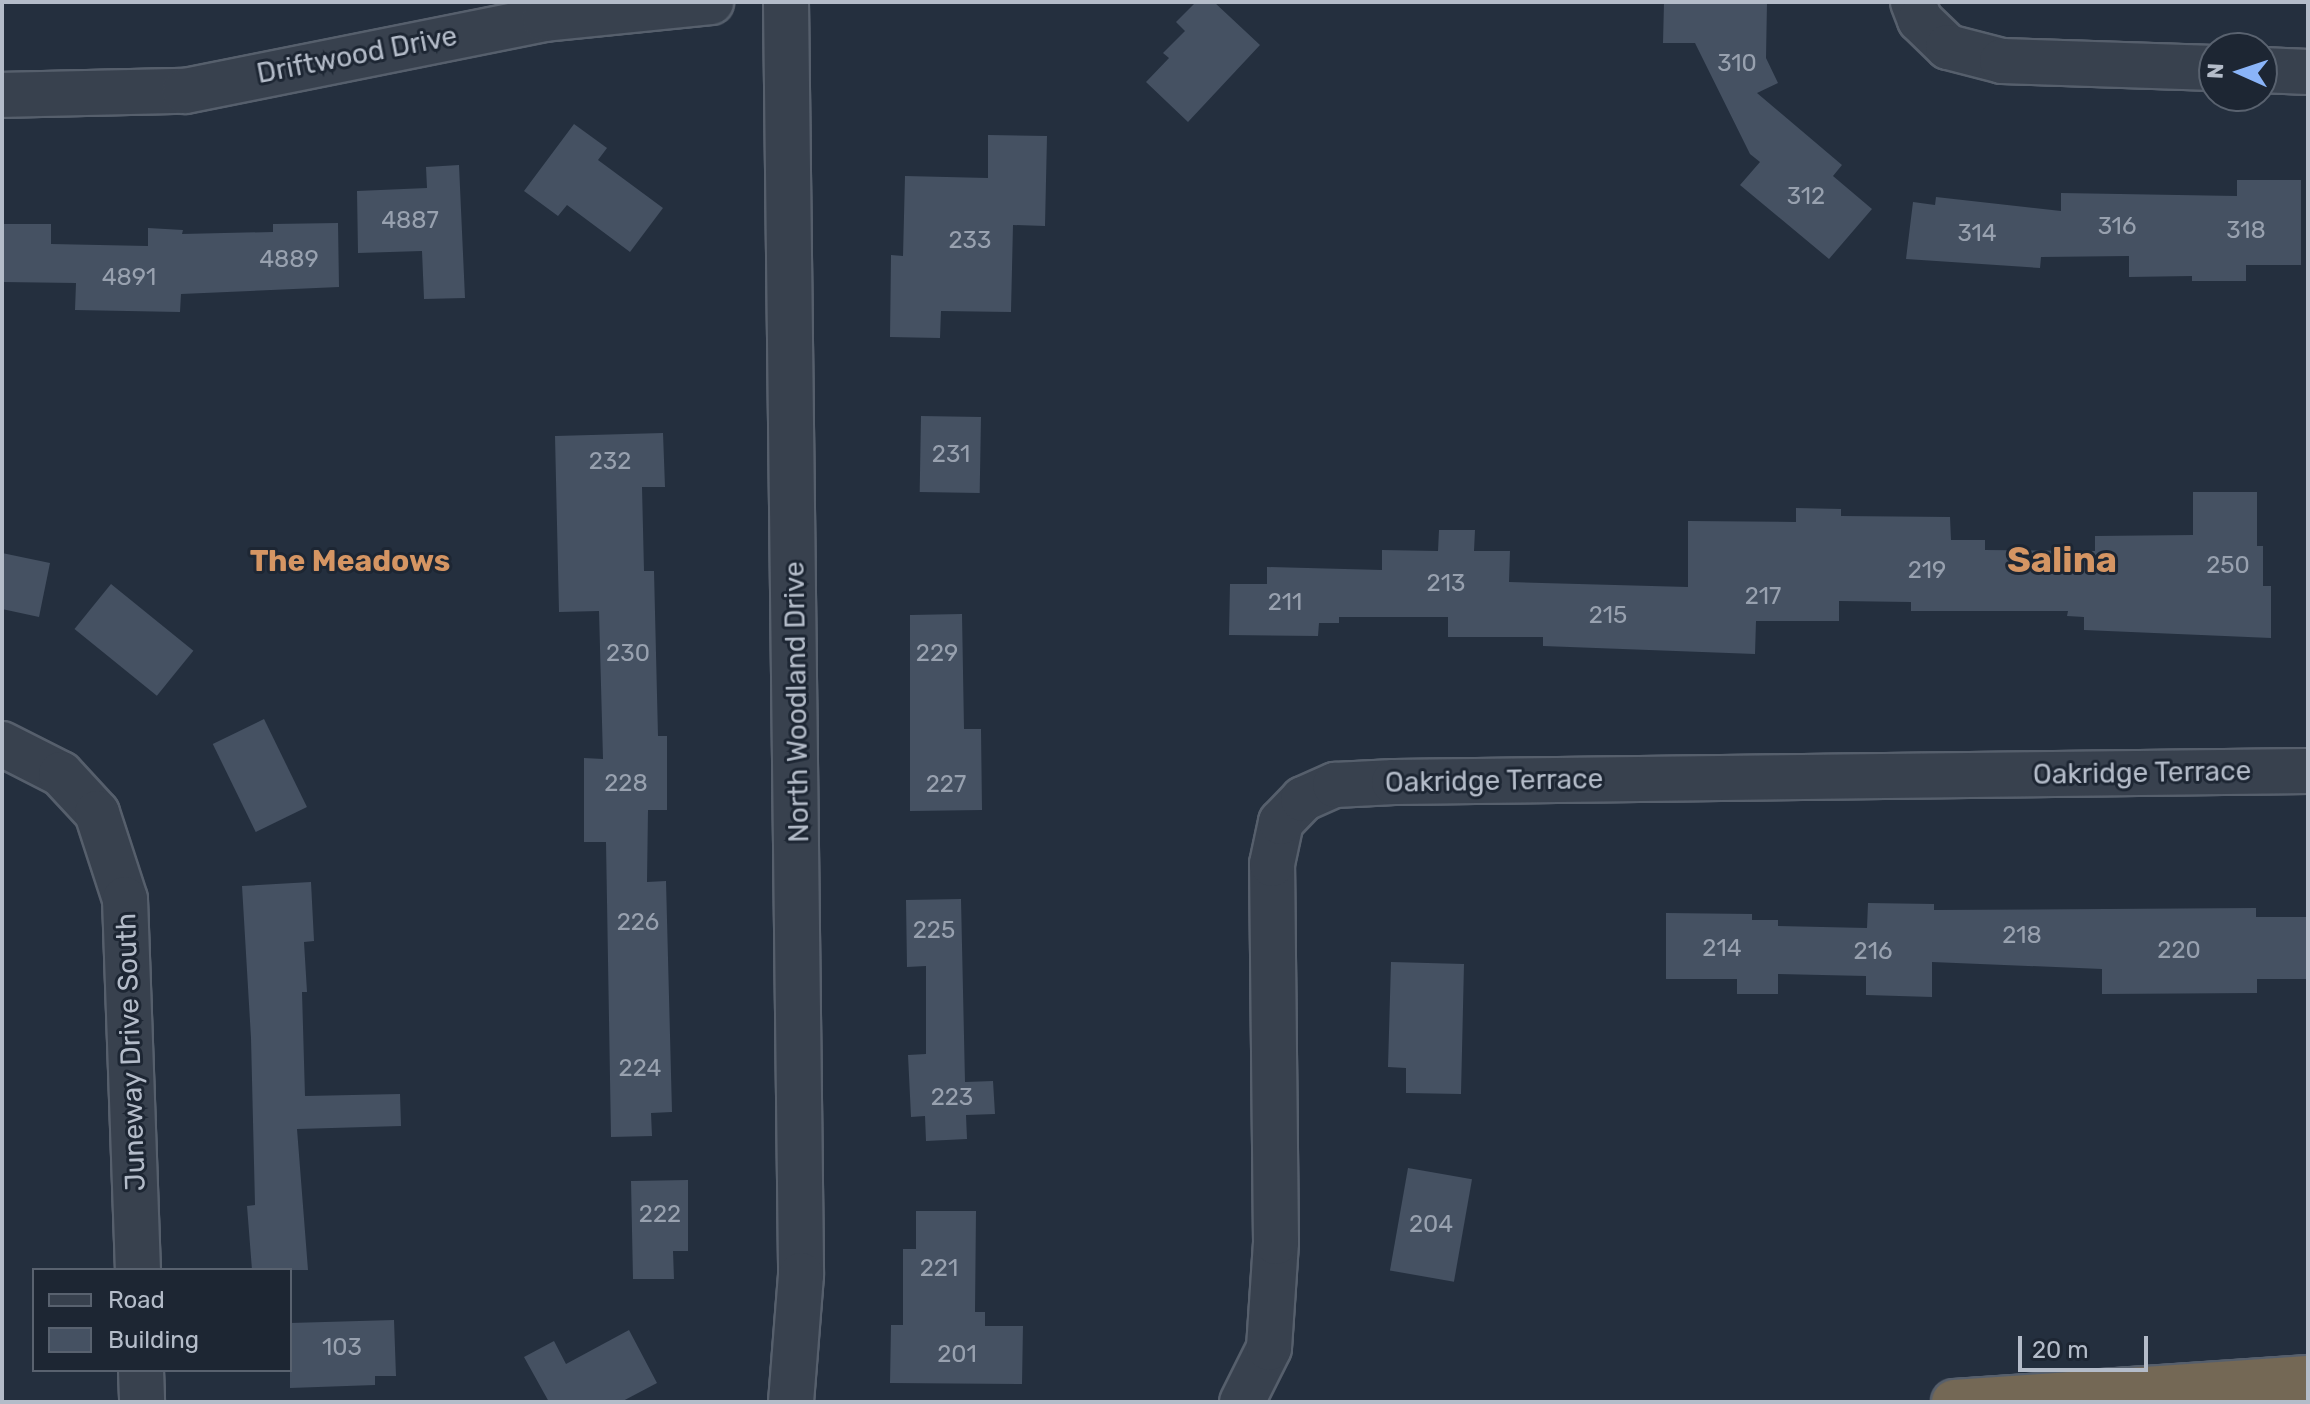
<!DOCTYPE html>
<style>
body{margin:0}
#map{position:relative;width:2310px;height:1404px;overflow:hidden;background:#242f3e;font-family:Rubik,sans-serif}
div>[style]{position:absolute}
.building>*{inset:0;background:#455162;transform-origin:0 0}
.roads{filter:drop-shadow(2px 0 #565f6c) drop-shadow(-2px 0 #565f6c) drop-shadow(0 2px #565f6c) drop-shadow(0 -2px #565f6c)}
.street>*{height:44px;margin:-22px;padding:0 22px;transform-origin:22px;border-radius:22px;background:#38414e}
.highway>*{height:44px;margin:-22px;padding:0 22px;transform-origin:22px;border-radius:22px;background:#746855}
span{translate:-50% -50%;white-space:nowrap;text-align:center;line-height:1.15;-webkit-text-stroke:6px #1d2633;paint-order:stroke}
.number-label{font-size:24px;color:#98a1af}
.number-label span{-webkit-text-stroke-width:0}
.street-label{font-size:28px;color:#b4bcc9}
.neighbourhood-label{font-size:30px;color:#d59563;font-weight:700}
.district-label{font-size:36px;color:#d59563;font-weight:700}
.frame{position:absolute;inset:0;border:4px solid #b4bcc9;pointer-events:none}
.legend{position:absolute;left:32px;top:1268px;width:260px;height:104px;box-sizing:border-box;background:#1d2633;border:2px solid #59626f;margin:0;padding:10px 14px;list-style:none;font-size:24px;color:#b4bcc9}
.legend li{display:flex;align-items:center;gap:16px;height:40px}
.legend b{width:40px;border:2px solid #59626f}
.north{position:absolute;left:2198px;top:32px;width:80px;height:80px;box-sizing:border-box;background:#1d2633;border:2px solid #59626f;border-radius:50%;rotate:273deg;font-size:22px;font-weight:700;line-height:32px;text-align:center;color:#b4bcc9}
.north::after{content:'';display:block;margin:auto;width:28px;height:36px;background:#8ab4f8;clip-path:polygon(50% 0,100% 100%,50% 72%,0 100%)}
.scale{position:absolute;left:2018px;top:1336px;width:130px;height:36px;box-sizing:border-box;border:4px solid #b4bcc9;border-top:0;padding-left:10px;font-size:24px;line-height:28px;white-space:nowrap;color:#b4bcc9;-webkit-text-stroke:6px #1d2633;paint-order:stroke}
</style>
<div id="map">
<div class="building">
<div style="clip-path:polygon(1196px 2px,1214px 2px,1260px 45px,1188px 122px,1146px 82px,1169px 58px,1163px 53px,1185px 31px,1176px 22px)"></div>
<div style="clip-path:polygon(1664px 2px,1767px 2px,1766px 58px,1778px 83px,1757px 93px,1842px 165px,1833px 176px,1872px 209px,1829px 259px,1740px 185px,1760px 162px,1750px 154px,1695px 43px,1663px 43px)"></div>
<div style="clip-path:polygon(574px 124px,607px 148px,598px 160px,663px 208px,630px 252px,567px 205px,558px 216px,524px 191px)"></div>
<div style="clip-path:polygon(988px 135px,1047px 136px,1045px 226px,1013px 225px,1011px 312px,941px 311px,940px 338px,890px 337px,891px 255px,903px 256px,905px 176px,988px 178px)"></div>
<div style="clip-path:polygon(459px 165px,465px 298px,424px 299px,422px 251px,358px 253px,357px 191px,427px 188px,426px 167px)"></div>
<div style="clip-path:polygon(2237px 180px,2301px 180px,2301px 265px,2246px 265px,2246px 281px,2192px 281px,2192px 276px,2129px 277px,2129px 256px,2041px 257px,2040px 268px,1906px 259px,1913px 202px,1935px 205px,1936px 197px,2061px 211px,2061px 193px,2237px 196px)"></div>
<div style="clip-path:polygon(338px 223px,339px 287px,181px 294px,180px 312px,75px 310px,76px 283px,2px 282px,2px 224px,51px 224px,51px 244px,148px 246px,148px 228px,183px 230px,182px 234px,273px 232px,273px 224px)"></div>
<div style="left:921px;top:416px;width:60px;height:76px;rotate:1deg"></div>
<div style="clip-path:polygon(663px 433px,665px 487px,642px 487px,644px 571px,654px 571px,658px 736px,667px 736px,667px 810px,648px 810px,647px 882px,666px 881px,672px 1112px,651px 1113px,652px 1136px,611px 1137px,606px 842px,584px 842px,584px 758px,603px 759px,599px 611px,559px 612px,555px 436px)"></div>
<div style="clip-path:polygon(2193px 492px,2257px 492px,2257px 546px,2263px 546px,2263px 586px,2271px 586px,2271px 638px,2084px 630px,2084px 617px,2067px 616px,2068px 611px,1911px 611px,1911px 602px,1839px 601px,1839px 621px,1756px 621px,1755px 654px,1543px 646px,1543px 637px,1448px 637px,1448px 617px,1339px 617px,1339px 623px,1319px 623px,1318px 636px,1229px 635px,1230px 584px,1267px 584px,1267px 567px,1382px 570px,1382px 550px,1438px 551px,1439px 530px,1475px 530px,1474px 551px,1510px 551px,1509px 582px,1688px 587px,1688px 521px,1796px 522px,1796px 508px,1841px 509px,1841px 516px,1950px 517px,1951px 540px,1985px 540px,1985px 550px,2095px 551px,2095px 536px,2193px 535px)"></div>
<div style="clip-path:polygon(2px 553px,50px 563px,39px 617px,2px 609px)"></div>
<div style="left:111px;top:584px;width:106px;height:58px;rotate:39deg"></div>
<div style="clip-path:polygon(962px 614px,964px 729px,981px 729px,982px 810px,910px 811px,910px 615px)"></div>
<div style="left:264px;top:719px;width:98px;height:57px;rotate:64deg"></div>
<div style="clip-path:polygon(311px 882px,314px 941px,304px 942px,307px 992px,302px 992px,305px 1096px,400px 1094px,401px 1126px,297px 1129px,308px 1270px,252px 1270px,247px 1206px,255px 1205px,251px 1038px,242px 886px)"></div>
<div style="clip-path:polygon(961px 899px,965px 1082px,993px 1081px,995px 1114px,966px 1115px,967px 1139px,926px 1141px,925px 1116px,911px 1117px,908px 1055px,926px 1054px,926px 966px,907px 967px,906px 900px)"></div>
<div style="clip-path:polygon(1868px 903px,1934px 904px,1934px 910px,2256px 908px,2256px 917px,2308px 917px,2308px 979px,2257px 979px,2257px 993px,2102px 994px,2102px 969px,1932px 962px,1932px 997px,1866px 995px,1866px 976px,1778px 974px,1778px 994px,1737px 994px,1737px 979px,1666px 979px,1666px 913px,1752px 914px,1752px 920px,1778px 920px,1778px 926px,1867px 928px)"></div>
<div style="clip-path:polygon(1391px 962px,1464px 964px,1461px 1094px,1406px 1093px,1406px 1068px,1388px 1067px)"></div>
<div style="left:1408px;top:1168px;width:65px;height:104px;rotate:10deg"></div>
<div style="clip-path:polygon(688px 1180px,688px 1251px,673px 1251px,674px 1279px,633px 1279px,631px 1181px)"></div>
<div style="clip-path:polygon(916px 1211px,976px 1211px,975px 1312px,985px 1312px,985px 1326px,1023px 1326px,1022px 1384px,890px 1383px,891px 1325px,903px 1325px,903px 1249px,916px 1249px)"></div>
<div style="clip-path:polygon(394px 1320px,396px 1376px,375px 1376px,375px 1385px,290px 1388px,290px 1323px)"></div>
<div style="clip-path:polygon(629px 1330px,657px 1383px,621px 1402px,549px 1402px,524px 1357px,554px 1341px,566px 1364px)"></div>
</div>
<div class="roads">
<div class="street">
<div style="left:786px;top:2px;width:1273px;rotate:89.32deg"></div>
<div style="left:801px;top:1275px;width:127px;rotate:94.5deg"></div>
<div style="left:1913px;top:2px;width:19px;rotate:69deg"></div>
<div style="left:1920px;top:20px;width:39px;rotate:44deg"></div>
<div style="left:1948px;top:47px;width:56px;rotate:14.5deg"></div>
<div style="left:2002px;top:61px;width:212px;rotate:1.9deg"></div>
<div style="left:2262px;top:70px;width:46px;rotate:2.5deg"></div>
<div style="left:2px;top:95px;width:183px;rotate:-1.3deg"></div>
<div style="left:185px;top:91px;width:367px;rotate:-11.3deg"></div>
<div style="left:545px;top:19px;width:167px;rotate:-5.8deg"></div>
<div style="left:2px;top:744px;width:66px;rotate:27deg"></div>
<div style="left:61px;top:774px;width:53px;rotate:47.3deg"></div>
<div style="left:97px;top:813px;width:90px;rotate:72deg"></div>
<div style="left:125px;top:899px;width:371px;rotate:88deg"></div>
<div style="left:141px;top:1370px;width:32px;rotate:88deg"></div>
<div style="left:1242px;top:1402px;width:60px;rotate:-63.4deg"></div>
<div style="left:1269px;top:1348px;width:106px;rotate:-86.2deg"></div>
<div style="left:1276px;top:1242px;width:378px;rotate:-90.6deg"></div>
<div style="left:1272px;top:864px;width:43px;rotate:-77.9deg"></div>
<div style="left:1281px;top:822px;width:32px;rotate:-46deg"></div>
<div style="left:1303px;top:799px;width:35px;rotate:-24deg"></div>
<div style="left:1335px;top:785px;width:59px;rotate:-2.9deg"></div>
<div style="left:1394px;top:782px;width:914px;rotate:-0.69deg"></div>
</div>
<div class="highway">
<div style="left:1954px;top:1402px;width:355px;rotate:-3.9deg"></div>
</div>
</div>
<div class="number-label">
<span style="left:1737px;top:64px">310</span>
<span style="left:1806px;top:197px">312</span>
<span style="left:410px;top:221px">4887</span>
<span style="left:2117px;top:227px">316</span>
<span style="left:2246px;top:231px">318</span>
<span style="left:1977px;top:234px">314</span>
<span style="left:970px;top:241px">233</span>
<span style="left:289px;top:260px">4889</span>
<span style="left:129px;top:278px">4891</span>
<span style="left:951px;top:455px">231</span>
<span style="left:610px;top:462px">232</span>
<span style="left:2228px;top:566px">250</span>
<span style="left:1927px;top:571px">219</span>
<span style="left:1446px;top:584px">213</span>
<span style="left:1763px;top:597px">217</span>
<span style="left:1285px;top:603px">211</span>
<span style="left:1608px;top:616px">215</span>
<span style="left:628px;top:654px">230</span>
<span style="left:937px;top:654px">229</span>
<span style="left:626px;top:784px">228</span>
<span style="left:946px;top:785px">227</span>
<span style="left:638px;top:923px">226</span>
<span style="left:934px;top:931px">225</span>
<span style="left:2022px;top:936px">218</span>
<span style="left:1722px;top:949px">214</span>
<span style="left:2179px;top:951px">220</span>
<span style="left:1873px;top:952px">216</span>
<span style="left:640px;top:1069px">224</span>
<span style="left:952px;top:1098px">223</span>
<span style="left:660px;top:1215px">222</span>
<span style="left:1431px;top:1225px">204</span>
<span style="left:939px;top:1269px">221</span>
<span style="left:342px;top:1348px">103</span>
<span style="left:957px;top:1355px">201</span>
</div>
<div class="street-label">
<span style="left:357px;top:55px;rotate:-11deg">Driftwood Drive</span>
<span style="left:797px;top:702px;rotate:-91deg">North Woodland Drive</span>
<span style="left:2142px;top:773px;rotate:-1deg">Oakridge Terrace</span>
<span style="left:1494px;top:781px;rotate:-1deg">Oakridge Terrace</span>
<span style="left:131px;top:1052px;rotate:-92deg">Juneway Drive South</span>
</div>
<div class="neighbourhood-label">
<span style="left:350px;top:561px">The Meadows</span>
</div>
<div class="district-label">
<span style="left:2062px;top:560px">Salina</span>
</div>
<div class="frame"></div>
<ul class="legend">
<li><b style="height:10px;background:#38414e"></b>Road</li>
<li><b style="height:22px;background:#455162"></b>Building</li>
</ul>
<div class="north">N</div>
<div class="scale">20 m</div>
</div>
